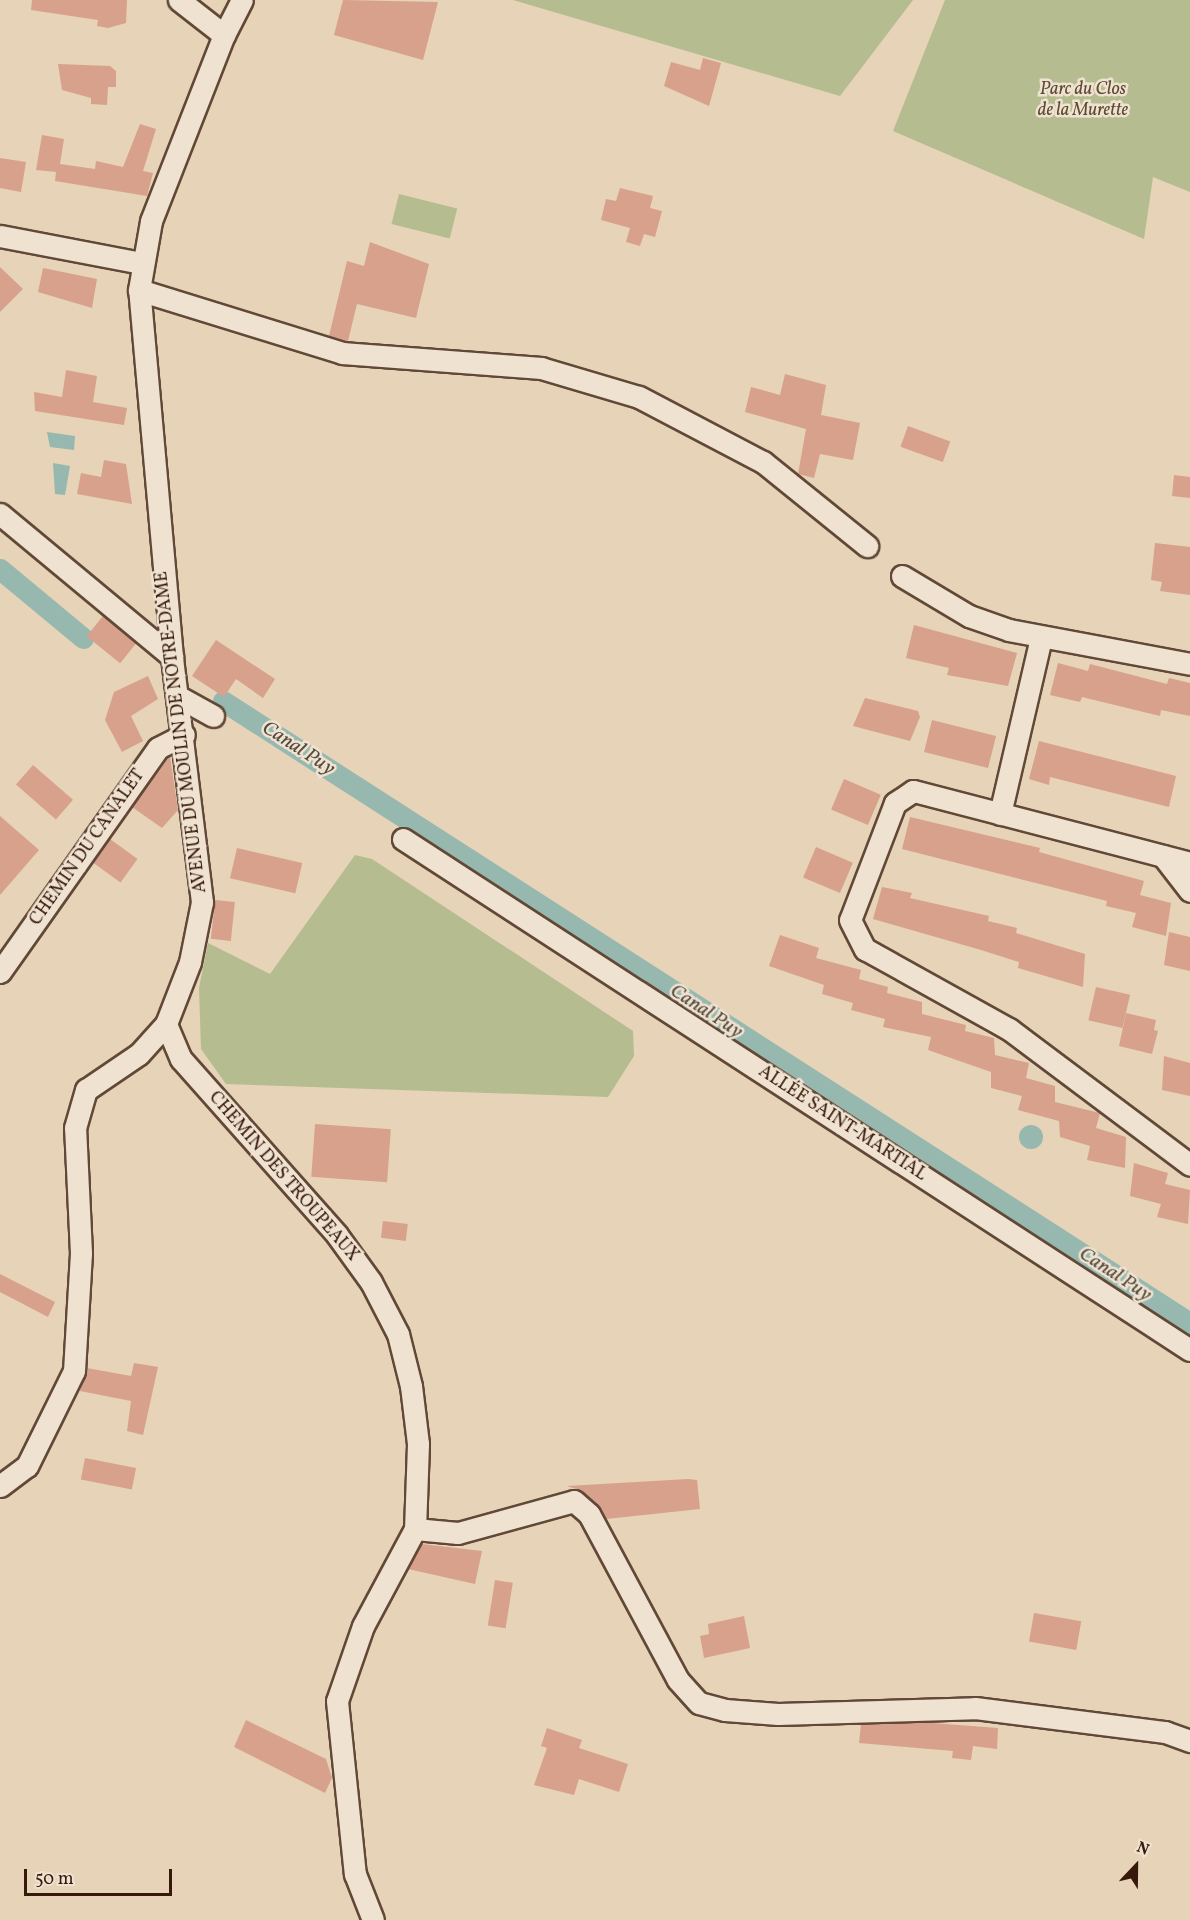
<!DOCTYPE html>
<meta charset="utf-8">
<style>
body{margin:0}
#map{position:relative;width:1190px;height:1920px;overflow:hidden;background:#e6d3b8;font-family:Vollkorn,serif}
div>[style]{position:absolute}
.green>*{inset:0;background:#b5bc8f;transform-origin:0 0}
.water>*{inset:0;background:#96b8af}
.round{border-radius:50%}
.canal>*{height:21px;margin:-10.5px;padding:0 10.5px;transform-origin:10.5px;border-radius:10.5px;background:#96b8af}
.building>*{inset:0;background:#d8a18c;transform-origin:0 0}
.roads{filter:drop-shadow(2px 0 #624836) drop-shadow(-2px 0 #624836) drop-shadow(0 2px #624836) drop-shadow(0 -2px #624836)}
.minor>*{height:21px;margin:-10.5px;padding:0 10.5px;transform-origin:10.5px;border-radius:10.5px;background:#efe2d1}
span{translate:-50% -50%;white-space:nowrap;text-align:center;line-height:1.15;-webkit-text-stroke:5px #efe2d1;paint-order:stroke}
.park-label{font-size:18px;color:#5c4a32;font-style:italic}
.street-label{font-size:18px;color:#36190a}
.water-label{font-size:20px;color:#53493c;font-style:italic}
.north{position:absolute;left:1106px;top:1836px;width:60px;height:60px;-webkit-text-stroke:4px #efe2d1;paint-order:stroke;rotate:22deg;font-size:16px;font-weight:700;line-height:24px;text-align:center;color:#36190a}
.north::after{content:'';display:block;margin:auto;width:21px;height:27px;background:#36190a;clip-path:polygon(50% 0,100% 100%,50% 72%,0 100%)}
.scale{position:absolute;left:24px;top:1869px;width:148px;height:27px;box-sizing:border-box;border:3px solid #36190a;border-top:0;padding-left:8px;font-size:18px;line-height:21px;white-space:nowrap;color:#36190a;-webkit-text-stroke:4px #efe2d1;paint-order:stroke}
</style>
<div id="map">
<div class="green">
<div style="clip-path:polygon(513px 0,913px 0,840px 96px)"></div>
<div style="clip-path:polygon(945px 0,1190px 0,1190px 192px,1153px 177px,1144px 239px,893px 131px)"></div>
<div style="left:399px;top:194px;width:60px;height:31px;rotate:14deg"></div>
<div style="clip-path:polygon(355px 855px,372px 859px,633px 1031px,634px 1056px,608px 1097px,226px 1084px,201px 1049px,199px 988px,208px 943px,270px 974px)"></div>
</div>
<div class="water">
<div style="clip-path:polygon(47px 432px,75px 436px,74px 450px,50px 447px)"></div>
<div style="clip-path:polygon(53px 463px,70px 466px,65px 495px,55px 494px)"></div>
<div class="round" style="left:1019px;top:1125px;width:24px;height:24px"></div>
</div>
<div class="canal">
<div style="left:0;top:569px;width:108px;rotate:39.7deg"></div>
<div style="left:223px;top:701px;width:1150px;rotate:32.75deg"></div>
</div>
<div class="building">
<div style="clip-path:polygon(32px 0,127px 0,126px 23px,108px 28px,97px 26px,98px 20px,31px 10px)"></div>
<div style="clip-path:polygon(343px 0,438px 2px,423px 60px,334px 35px)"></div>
<div style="clip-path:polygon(703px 58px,721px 63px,709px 106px,664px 86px,671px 62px,700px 70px)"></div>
<div style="clip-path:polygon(58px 64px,110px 66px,116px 71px,116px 87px,108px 87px,107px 105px,91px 104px,91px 98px,62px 90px)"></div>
<div style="clip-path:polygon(140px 124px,156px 129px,143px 171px,153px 173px,147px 196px,55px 181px,56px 172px,36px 170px,42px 135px,64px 139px,60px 164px,95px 169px,96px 161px,123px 167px)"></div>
<div style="clip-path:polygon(0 158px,26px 162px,21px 192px,0 188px)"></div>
<div style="clip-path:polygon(620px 188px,653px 196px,650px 208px,662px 211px,655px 237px,644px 234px,640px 246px,626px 242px,630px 228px,601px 220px,606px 199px,616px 201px)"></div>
<div style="clip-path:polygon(370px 242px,429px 264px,416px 318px,357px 304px,348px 341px,329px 336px,347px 261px,364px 266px)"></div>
<div style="clip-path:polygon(0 267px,23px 289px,0 312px)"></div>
<div style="clip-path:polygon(43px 268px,97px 279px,92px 308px,38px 292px)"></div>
<div style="clip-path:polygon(66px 370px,97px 376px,93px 402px,127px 408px,124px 425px,35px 411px,34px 392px,62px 397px)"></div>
<div style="clip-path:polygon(785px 374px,826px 385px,821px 415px,860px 423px,853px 460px,820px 454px,814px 478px,798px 474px,806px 429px,745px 412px,751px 387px,780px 395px)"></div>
<div style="left:908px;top:426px;width:45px;height:22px;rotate:20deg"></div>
<div style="clip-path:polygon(104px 460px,126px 464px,132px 504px,77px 494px,81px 473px,101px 477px)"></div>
<div style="clip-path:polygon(1174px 475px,1190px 477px,1190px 498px,1172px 496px)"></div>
<div style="clip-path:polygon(1155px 543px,1190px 547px,1190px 595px,1160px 591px,1162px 582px,1151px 580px)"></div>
<div style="left:103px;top:616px;width:43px;height:26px;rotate:39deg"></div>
<div style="clip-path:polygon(914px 625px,1017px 653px,1008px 686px,947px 675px,949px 668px,906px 658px)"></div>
<div style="clip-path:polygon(216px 640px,275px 679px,263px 698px,236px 679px,224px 697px,192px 676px)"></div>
<div style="clip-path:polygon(1058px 663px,1088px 671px,1090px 664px,1167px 684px,1169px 678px,1190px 683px,1190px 716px,1161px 710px,1160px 716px,1082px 697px,1080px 702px,1050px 695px)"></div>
<div style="clip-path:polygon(148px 676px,158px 699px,131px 716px,143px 741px,122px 752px,105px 720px,114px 692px)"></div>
<div style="clip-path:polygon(865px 698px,918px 711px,920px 717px,910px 741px,853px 726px)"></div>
<div style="left:932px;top:720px;width:66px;height:33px;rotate:14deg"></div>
<div style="clip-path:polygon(1039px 741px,1176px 776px,1169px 807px,1050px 777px,1049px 785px,1029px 779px)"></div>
<div style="clip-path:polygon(170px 756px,178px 810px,162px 828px,132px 807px)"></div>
<div style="left:33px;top:765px;width:53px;height:26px;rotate:41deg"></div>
<div style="left:844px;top:779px;width:40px;height:33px;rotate:23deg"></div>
<div style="clip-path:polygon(0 816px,39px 850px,0 895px)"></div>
<div style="clip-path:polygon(910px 817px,1040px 848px,1039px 852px,1144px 881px,1140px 895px,1171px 903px,1166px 936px,1132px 927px,1136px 913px,1106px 906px,1107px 901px,902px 849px)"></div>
<div style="left:110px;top:839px;width:34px;height:29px;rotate:36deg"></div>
<div style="left:816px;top:847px;width:40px;height:33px;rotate:23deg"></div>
<div style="left:237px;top:848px;width:67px;height:31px;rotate:13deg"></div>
<div style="clip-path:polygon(882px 887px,912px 893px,910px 898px,989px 916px,988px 921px,1017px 928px,1016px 933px,1085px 954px,1083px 987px,1018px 968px,1019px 962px,981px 950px,873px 919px)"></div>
<div style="left:215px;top:900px;width:20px;height:39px;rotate:6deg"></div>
<div style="clip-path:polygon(1169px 932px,1190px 937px,1190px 971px,1164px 965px)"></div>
<div style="clip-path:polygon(780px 935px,819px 948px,816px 958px,861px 970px,859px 979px,888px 987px,887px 993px,922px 1002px,922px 1014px,966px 1025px,965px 1031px,994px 1038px,995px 1055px,1029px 1063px,1026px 1078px,1055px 1086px,1055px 1102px,1100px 1113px,1096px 1128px,1126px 1137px,1125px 1168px,1087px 1160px,1090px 1146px,1060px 1137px,1059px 1121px,1018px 1110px,1022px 1096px,991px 1088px,991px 1072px,928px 1050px,931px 1037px,883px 1027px,885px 1019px,851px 1010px,853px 1003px,822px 994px,824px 985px,769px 966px)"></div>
<div style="left:1096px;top:987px;width:35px;height:34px;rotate:13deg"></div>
<div style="clip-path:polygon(1126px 1013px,1156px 1020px,1154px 1030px,1158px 1031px,1152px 1054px,1119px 1046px)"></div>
<div style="clip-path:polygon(1164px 1056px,1190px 1063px,1190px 1096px,1162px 1090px)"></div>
<div style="left:315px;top:1124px;width:76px;height:53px;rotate:4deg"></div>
<div style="clip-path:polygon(1134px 1163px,1168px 1173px,1165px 1184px,1190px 1190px,1188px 1224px,1157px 1217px,1161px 1204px,1130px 1196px)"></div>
<div style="left:383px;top:1221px;width:25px;height:17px;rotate:7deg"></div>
<div style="clip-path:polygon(0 1274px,55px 1302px,48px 1317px,0 1292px)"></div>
<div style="clip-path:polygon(134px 1363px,158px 1367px,143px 1435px,127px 1431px,131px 1401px,80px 1391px,87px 1368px,131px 1376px)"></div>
<div style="left:85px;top:1458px;width:52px;height:22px;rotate:11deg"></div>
<div style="clip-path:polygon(688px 1479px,697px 1480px,700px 1509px,606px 1519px,582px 1491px,567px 1486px)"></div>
<div style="clip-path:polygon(422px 1544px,482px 1551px,475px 1584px,408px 1569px)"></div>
<div style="left:495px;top:1580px;width:18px;height:46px;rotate:9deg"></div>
<div style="left:1034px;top:1613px;width:48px;height:29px;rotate:10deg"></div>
<div style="clip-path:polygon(744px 1616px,750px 1648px,704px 1658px,700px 1636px,709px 1634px,708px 1624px)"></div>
<div style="clip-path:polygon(246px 1720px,326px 1759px,332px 1778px,325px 1793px,234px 1747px)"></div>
<div style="clip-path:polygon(919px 1722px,998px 1728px,997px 1749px,973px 1746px,971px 1760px,952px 1758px,953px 1751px,859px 1743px,861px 1724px)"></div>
<div style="clip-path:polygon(547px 1728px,582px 1740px,579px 1748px,628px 1764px,619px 1792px,579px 1779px,574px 1795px,534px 1785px,547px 1748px,541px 1746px)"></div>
</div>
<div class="roads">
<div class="minor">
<div style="left:179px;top:0;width:57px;rotate:37.9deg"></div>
<div style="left:0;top:236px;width:144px;rotate:10.8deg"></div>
<div style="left:139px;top:290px;width:213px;rotate:17.2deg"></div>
<div style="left:342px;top:353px;width:200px;rotate:4.3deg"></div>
<div style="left:541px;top:368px;width:102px;rotate:16.5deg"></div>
<div style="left:639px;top:397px;width:140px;rotate:27.7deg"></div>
<div style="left:763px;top:462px;width:134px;rotate:38.9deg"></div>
<div style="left:0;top:514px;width:224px;rotate:39.7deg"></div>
<div style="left:902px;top:576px;width:78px;rotate:30.8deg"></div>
<div style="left:969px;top:616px;width:42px;rotate:19.3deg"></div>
<div style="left:1009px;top:630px;width:184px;rotate:10.6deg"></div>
<div style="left:179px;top:697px;width:39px;rotate:29deg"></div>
<div style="left:1000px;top:814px;width:181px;rotate:-76.9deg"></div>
<div style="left:403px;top:839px;width:938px;rotate:33deg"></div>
<div style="left:1163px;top:856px;width:44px;rotate:52.4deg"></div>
<div style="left:1190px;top:863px;width:286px;rotate:-165.4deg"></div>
<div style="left:913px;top:791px;width:22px;rotate:146deg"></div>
<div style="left:895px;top:803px;width:125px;rotate:111deg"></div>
<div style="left:850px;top:920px;width:33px;rotate:63deg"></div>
<div style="left:865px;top:949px;width:165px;rotate:29.1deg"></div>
<div style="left:1009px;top:1029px;width:226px;rotate:36.9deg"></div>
<div style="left:0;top:972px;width:274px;rotate:-54.8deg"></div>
<div style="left:158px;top:748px;width:29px;rotate:-27deg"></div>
<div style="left:166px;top:1024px;width:38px;rotate:67deg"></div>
<div style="left:181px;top:1059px;width:235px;rotate:48.4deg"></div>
<div style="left:337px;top:1235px;width:58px;rotate:54.1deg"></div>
<div style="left:371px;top:1282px;width:59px;rotate:62.6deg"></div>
<div style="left:398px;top:1334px;width:54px;rotate:76deg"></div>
<div style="left:411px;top:1386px;width:58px;rotate:83.1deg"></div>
<div style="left:418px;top:1444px;width:85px;rotate:92deg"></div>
<div style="left:415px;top:1529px;width:110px;rotate:118.2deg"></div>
<div style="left:363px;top:1626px;width:79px;rotate:109.1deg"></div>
<div style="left:337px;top:1701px;width:174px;rotate:84.1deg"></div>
<div style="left:355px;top:1874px;width:49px;rotate:68.6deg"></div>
<div style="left:0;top:1486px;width:34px;rotate:-37deg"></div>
<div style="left:27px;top:1466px;width:106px;rotate:-63.7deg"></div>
<div style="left:74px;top:1371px;width:118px;rotate:-86.6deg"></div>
<div style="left:81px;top:1253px;width:125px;rotate:-92.7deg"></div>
<div style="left:75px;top:1128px;width:40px;rotate:-74deg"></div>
<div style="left:86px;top:1090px;width:64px;rotate:-34.2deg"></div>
<div style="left:139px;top:1054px;width:40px;rotate:-48deg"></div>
<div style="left:166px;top:1024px;width:66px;rotate:-68.8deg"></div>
<div style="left:190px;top:962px;width:61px;rotate:-78.7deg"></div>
<div style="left:202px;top:902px;width:247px;rotate:-97deg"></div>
<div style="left:172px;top:657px;width:368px;rotate:-95.1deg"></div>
<div style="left:139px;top:290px;width:70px;rotate:-80.1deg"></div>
<div style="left:151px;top:221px;width:200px;rotate:-68.6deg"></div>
<div style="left:224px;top:35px;width:39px;rotate:-63deg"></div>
<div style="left:415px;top:1529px;width:43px;rotate:5.3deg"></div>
<div style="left:458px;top:1533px;width:120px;rotate:-15.4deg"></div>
<div style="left:574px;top:1501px;width:20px;rotate:41deg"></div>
<div style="left:589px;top:1514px;width:188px;rotate:61.8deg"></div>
<div style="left:678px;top:1680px;width:31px;rotate:48deg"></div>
<div style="left:699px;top:1703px;width:27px;rotate:15deg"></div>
<div style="left:725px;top:1710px;width:53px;rotate:4.3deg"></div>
<div style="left:778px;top:1714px;width:197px;rotate:-1.7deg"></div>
<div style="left:975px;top:1708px;width:192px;rotate:7.2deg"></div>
<div style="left:1165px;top:1732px;width:27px;rotate:20deg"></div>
</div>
</div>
<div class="park-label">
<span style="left:1083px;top:101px">Parc du Clos<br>de la Murette</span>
</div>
<div class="street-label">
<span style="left:182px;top:732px;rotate:-97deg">AVENUE DU MOULIN DE NOTRE-DAME</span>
<span style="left:88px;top:848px;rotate:-55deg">CHEMIN DU CANALET</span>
<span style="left:842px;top:1124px;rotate:33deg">ALLÉE SAINT-MARTIAL</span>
<span style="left:283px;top:1177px;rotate:49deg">CHEMIN DES TROUPEAUX</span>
</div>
<div class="water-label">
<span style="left:298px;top:749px;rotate:33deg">Canal Puy</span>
<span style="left:706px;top:1012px;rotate:33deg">Canal Puy</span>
<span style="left:1115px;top:1275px;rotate:33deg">Canal Puy</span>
</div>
<div class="north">N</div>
<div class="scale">50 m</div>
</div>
